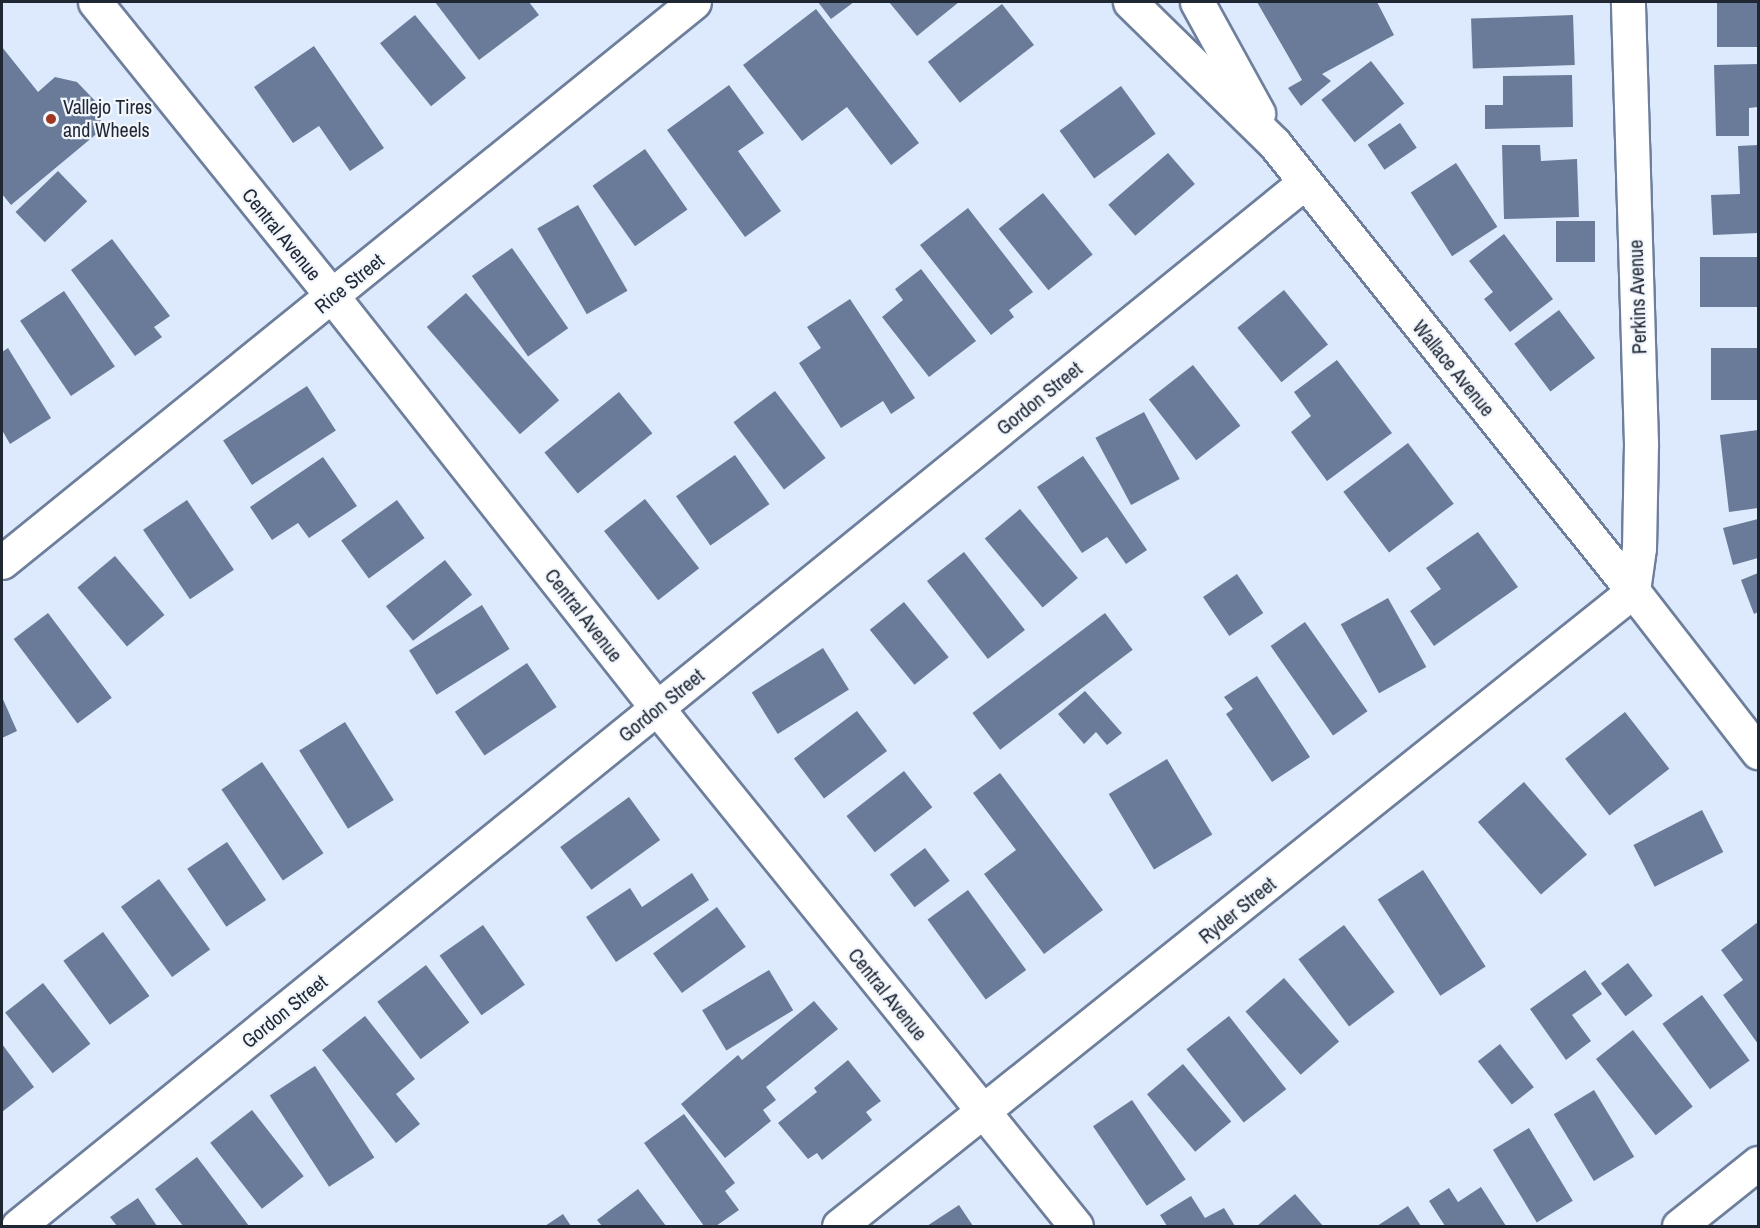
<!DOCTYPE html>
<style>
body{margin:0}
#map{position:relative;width:1760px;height:1228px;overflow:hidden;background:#ddeafd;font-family:"Archivo Narrow",sans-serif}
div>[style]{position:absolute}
.building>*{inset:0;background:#697b98;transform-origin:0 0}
.roads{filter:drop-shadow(2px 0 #6d7f9c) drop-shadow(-2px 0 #6d7f9c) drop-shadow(0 2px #6d7f9c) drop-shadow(0 -2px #6d7f9c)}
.street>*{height:33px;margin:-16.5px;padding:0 16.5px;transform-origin:16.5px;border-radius:16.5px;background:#fff}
.secondary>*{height:33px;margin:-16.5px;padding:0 16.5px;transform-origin:16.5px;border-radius:16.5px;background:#fff}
.dots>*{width:16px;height:16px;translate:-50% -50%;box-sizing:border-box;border:3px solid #f2f6fd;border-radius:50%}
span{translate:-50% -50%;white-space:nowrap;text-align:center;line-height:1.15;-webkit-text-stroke:4.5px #f2f6fd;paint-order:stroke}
.poi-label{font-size:20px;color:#1f2732}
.left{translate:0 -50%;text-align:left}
.street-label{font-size:20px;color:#1f2732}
.frame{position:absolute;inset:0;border:3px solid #1f2732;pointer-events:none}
</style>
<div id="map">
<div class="building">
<div style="clip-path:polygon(435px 2px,529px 2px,539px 15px,479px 60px)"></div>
<div style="clip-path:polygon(818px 2px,854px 2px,831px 19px)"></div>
<div style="clip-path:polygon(889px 2px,959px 2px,917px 36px)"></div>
<div style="clip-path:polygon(1257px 2px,1377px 2px,1394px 35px,1322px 74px,1331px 81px,1301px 106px,1288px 88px,1302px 80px)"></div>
<div style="left:1717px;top:2px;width:41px;height:45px"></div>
<div style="left:1002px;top:4px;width:52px;height:94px;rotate:52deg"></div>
<div style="clip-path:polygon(816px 9px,919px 143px,891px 165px,847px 107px,802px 141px,743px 65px)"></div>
<div style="left:415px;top:15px;width:81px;height:45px;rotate:51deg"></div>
<div style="left:1573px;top:15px;width:50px;height:102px;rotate:88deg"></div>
<div style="clip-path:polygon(314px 46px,384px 148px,350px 171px,319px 126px,293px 143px,254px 87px)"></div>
<div style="clip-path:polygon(2px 47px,38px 92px,55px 77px,77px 82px,102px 108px,100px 131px,11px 205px,2px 194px)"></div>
<div style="left:1371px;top:61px;width:54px;height:63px;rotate:52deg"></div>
<div style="clip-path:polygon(1758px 64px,1758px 107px,1749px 108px,1749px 136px,1716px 136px,1714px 65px)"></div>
<div style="clip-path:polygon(1572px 75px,1573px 127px,1485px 129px,1485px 105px,1503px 105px,1503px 76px)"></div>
<div style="clip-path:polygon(729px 85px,764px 133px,738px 151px,781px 211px,745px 237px,667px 130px)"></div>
<div style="left:1121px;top:86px;width:59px;height:76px;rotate:54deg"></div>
<div style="left:1400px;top:123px;width:30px;height:39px;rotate:56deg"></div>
<div style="clip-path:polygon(1502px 145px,1540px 145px,1541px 161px,1577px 159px,1579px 217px,1504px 219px)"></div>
<div style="clip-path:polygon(1758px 145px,1758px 233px,1713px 235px,1711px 195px,1740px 194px,1738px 146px)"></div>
<div style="left:645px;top:149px;width:74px;height:64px;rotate:55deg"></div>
<div style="left:1168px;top:153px;width:41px;height:79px;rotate:49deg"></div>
<div style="left:1456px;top:163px;width:76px;height:54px;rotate:57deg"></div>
<div style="left:58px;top:171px;width:42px;height:59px;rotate:46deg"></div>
<div style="left:1043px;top:193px;width:79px;height:57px;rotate:51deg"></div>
<div style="left:578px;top:205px;width:99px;height:47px;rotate:60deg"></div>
<div style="clip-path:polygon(968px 208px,1033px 292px,1009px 310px,1014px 317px,991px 335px,920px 245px)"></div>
<div style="left:1556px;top:221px;width:39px;height:41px"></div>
<div style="clip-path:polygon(1504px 234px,1553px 299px,1510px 332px,1484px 299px,1493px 292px,1469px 261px)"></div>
<div style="clip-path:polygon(112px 239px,170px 316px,154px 327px,162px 337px,135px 356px,71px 270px)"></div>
<div style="left:512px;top:248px;width:98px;height:49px;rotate:55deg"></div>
<div style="left:1758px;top:257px;width:50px;height:58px;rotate:90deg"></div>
<div style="clip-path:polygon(921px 269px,976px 341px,929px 377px,882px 317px,903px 300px,895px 289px)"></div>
<div style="left:1284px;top:290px;width:70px;height:60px;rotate:51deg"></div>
<div style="left:64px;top:291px;width:91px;height:53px;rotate:56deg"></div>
<div style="left:466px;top:293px;width:142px;height:52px;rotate:49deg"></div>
<div style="clip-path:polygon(850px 299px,915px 398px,891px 414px,883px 401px,841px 428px,799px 363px,821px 348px,807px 327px)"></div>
<div style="left:1559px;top:310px;width:60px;height:56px;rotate:53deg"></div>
<div style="clip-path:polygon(8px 348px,51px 418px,10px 444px,2px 430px,2px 352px)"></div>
<div style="left:1758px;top:348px;width:52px;height:47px;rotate:90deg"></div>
<div style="clip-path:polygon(1337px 360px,1392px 433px,1327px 481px,1291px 432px,1311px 416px,1294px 392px)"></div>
<div style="left:1193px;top:365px;width:77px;height:56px;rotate:52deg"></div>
<div style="left:307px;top:386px;width:53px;height:100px;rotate:57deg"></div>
<div style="left:775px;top:391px;width:84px;height:52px;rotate:53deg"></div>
<div style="left:619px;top:392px;width:53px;height:96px;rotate:51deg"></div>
<div style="left:1144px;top:412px;width:76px;height:55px;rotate:62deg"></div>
<div style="clip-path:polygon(1758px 430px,1758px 508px,1729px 512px,1720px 435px)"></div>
<div style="left:1408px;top:443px;width:76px;height:81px;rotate:53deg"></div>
<div style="left:735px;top:455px;width:60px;height:72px;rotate:55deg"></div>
<div style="clip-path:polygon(1083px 456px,1147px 550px,1126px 564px,1107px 537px,1082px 553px,1037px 487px)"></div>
<div style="clip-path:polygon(323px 457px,357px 506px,309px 538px,298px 523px,272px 540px,250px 507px)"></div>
<div style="left:645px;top:499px;width:88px;height:52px;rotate:52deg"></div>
<div style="left:187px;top:500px;width:84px;height:53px;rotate:56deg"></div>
<div style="left:397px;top:500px;width:47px;height:69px;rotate:54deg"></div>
<div style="left:1020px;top:509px;width:90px;height:46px;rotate:50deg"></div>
<div style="clip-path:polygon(1758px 519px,1758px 558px,1733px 565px,1723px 528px)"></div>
<div style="clip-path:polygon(1478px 532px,1518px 587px,1434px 646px,1410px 611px,1441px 589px,1426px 568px)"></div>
<div style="left:964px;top:552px;width:99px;height:47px;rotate:52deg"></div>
<div style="left:115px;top:556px;width:77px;height:49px;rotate:50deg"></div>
<div style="left:445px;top:560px;width:44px;height:75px;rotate:52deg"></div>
<div style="clip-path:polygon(1758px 573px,1758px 612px,1754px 614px,1741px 580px)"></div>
<div style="left:1237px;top:574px;width:47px;height:41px;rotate:56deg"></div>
<div style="left:1388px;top:598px;width:79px;height:54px;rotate:61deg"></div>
<div style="left:904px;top:602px;width:71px;height:44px;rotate:51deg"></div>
<div style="left:482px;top:605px;width:52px;height:86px;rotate:58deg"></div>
<div style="left:48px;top:613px;width:106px;height:43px;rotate:53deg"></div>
<div style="left:1105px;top:613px;width:46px;height:166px;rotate:53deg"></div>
<div style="left:1305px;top:622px;width:109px;height:42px;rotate:55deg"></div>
<div style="left:823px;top:648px;width:49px;height:84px;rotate:58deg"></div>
<div style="left:527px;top:663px;width:53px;height:87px;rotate:56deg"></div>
<div style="clip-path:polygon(1257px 676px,1310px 757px,1272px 782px,1226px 714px,1233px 709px,1224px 697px)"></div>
<div style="clip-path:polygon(1085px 691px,1122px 733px,1107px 745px,1096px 732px,1084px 744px,1058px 714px)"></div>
<div style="clip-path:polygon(2px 697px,17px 731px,2px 738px)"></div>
<div style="left:857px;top:711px;width:50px;height:79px;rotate:53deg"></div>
<div style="left:1625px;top:712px;width:72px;height:76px;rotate:52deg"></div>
<div style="left:345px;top:722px;width:92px;height:54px;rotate:58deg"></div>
<div style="left:1167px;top:759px;width:88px;height:68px;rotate:59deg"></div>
<div style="left:262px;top:762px;width:110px;height:49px;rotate:56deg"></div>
<div style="left:904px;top:771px;width:46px;height:73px;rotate:52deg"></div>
<div style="clip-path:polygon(1000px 773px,1103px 910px,1044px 954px,984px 874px,1016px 850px,973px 793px)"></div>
<div style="left:1524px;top:782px;width:96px;height:61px;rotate:49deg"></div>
<div style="left:629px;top:797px;width:53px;height:85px;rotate:54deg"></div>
<div style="left:1702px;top:810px;width:47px;height:77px;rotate:63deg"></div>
<div style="left:227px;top:842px;width:70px;height:48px;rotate:56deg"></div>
<div style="left:925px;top:848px;width:41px;height:44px;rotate:53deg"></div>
<div style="left:1423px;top:870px;width:115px;height:54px;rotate:57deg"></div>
<div style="clip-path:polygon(692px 873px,709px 900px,616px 962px,586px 917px,630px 888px,642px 907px)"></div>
<div style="left:159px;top:879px;width:87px;height:47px;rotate:54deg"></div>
<div style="left:968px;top:890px;width:99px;height:50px;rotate:54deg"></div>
<div style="left:717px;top:907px;width:49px;height:79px;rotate:54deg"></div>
<div style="clip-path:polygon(1758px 922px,1758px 1044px,1723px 995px,1743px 980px,1721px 950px)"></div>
<div style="left:483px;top:925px;width:73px;height:53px;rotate:55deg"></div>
<div style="left:1344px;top:925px;width:84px;height:57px;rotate:53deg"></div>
<div style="left:103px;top:932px;width:79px;height:49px;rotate:54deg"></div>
<div style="left:1628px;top:963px;width:41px;height:34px;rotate:53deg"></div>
<div style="left:426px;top:965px;width:72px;height:61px;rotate:53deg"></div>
<div style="left:769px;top:970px;width:47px;height:78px;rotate:59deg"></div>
<div style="clip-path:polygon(1585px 970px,1602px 994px,1572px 1015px,1591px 1041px,1566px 1060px,1530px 1009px)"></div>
<div style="left:1284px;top:978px;width:84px;height:51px;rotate:49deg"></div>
<div style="left:43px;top:983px;width:77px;height:48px;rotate:52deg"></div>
<div style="left:1702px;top:995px;width:81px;height:49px;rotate:54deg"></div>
<div style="clip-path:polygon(814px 1001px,838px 1029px,766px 1087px,776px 1100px,763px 1110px,771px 1121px,725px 1158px,681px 1104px,738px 1055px,742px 1060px)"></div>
<div style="clip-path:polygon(365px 1016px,415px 1079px,396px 1094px,420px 1124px,396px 1143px,322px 1050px)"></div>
<div style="left:1229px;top:1016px;width:93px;height:54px;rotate:52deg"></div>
<div style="left:1633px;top:1030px;width:97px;height:47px;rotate:52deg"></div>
<div style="clip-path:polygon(2px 1044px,34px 1087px,2px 1112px)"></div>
<div style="left:1500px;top:1044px;width:55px;height:28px;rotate:52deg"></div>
<div style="clip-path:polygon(848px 1060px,881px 1101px,866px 1112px,872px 1120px,822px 1160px,817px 1153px,808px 1159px,778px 1123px,817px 1092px,814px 1088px)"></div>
<div style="left:1183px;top:1064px;width:75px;height:47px;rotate:50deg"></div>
<div style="left:315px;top:1066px;width:109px;height:54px;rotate:57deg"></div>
<div style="left:1594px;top:1090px;width:78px;height:47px;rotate:59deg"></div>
<div style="left:1132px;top:1100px;width:96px;height:47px;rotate:56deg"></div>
<div style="left:252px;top:1110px;width:84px;height:53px;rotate:52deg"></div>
<div style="clip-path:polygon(684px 1114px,735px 1183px,725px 1191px,739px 1210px,716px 1226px,704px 1226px,644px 1143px)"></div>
<div style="left:1529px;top:1128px;width:85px;height:42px;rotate:59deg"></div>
<div style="clip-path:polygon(197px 1157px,249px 1226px,183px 1226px,155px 1189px)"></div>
<div style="clip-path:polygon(1481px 1187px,1506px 1226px,1445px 1226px,1429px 1201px,1449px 1188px,1458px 1202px)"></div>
<div style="clip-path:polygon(638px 1189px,666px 1226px,602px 1226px,597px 1220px)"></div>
<div style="clip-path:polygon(1295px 1194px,1323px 1226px,1257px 1226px)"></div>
<div style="clip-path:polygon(1191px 1196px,1205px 1218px,1224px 1208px,1235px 1226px,1167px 1226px,1160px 1215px)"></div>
<div style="clip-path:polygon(138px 1198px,157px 1226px,117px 1226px,110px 1217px)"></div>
<div style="clip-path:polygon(959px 1205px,973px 1226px,927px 1226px)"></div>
<div style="clip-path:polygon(1408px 1206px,1421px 1226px,1377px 1226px)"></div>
<div style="clip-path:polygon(563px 1214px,571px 1226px,545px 1226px)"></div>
</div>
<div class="roads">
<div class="street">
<div style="left:95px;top:2px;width:378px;rotate:51.1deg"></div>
<div style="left:332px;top:296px;width:525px;rotate:51.73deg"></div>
<div style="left:657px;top:708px;width:666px;rotate:51.03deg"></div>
<div style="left:2px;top:562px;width:890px;rotate:-38.98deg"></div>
<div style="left:18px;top:1226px;width:1657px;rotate:-39.05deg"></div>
<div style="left:839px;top:1226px;width:1017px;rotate:-38.65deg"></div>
<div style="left:1633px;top:591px;width:43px;rotate:-82.1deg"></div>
<div style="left:1639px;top:548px;width:105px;rotate:-88.9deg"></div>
<div style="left:1641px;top:443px;width:441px;rotate:-91.7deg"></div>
<div style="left:1679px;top:1226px;width:101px;rotate:-38.6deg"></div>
</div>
<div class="secondary">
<div style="left:1130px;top:2px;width:202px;rotate:44.4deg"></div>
<div style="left:1274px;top:143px;width:574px;rotate:51.29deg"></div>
<div style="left:1633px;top:591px;width:204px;rotate:52.2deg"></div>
<div style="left:1197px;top:2px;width:127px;rotate:61.2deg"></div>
</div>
</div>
<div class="dots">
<div style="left:51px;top:119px;background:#a03721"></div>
</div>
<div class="poi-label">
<span class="left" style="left:63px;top:118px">Vallejo Tires<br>and Wheels</span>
</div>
<div class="street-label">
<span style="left:282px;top:234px;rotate:51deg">Central Avenue</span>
<span style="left:349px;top:283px;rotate:-39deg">Rice Street</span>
<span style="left:1637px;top:297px;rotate:-92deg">Perkins Avenue</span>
<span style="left:1454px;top:368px;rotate:51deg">Wallace Avenue</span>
<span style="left:1039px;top:398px;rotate:-39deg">Gordon Street</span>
<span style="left:584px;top:615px;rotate:52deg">Central Avenue</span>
<span style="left:661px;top:705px;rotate:-39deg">Gordon Street</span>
<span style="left:1237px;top:910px;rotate:-39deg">Ryder Street</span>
<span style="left:888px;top:994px;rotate:51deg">Central Avenue</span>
<span style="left:284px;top:1011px;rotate:-39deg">Gordon Street</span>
</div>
<div class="frame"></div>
</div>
